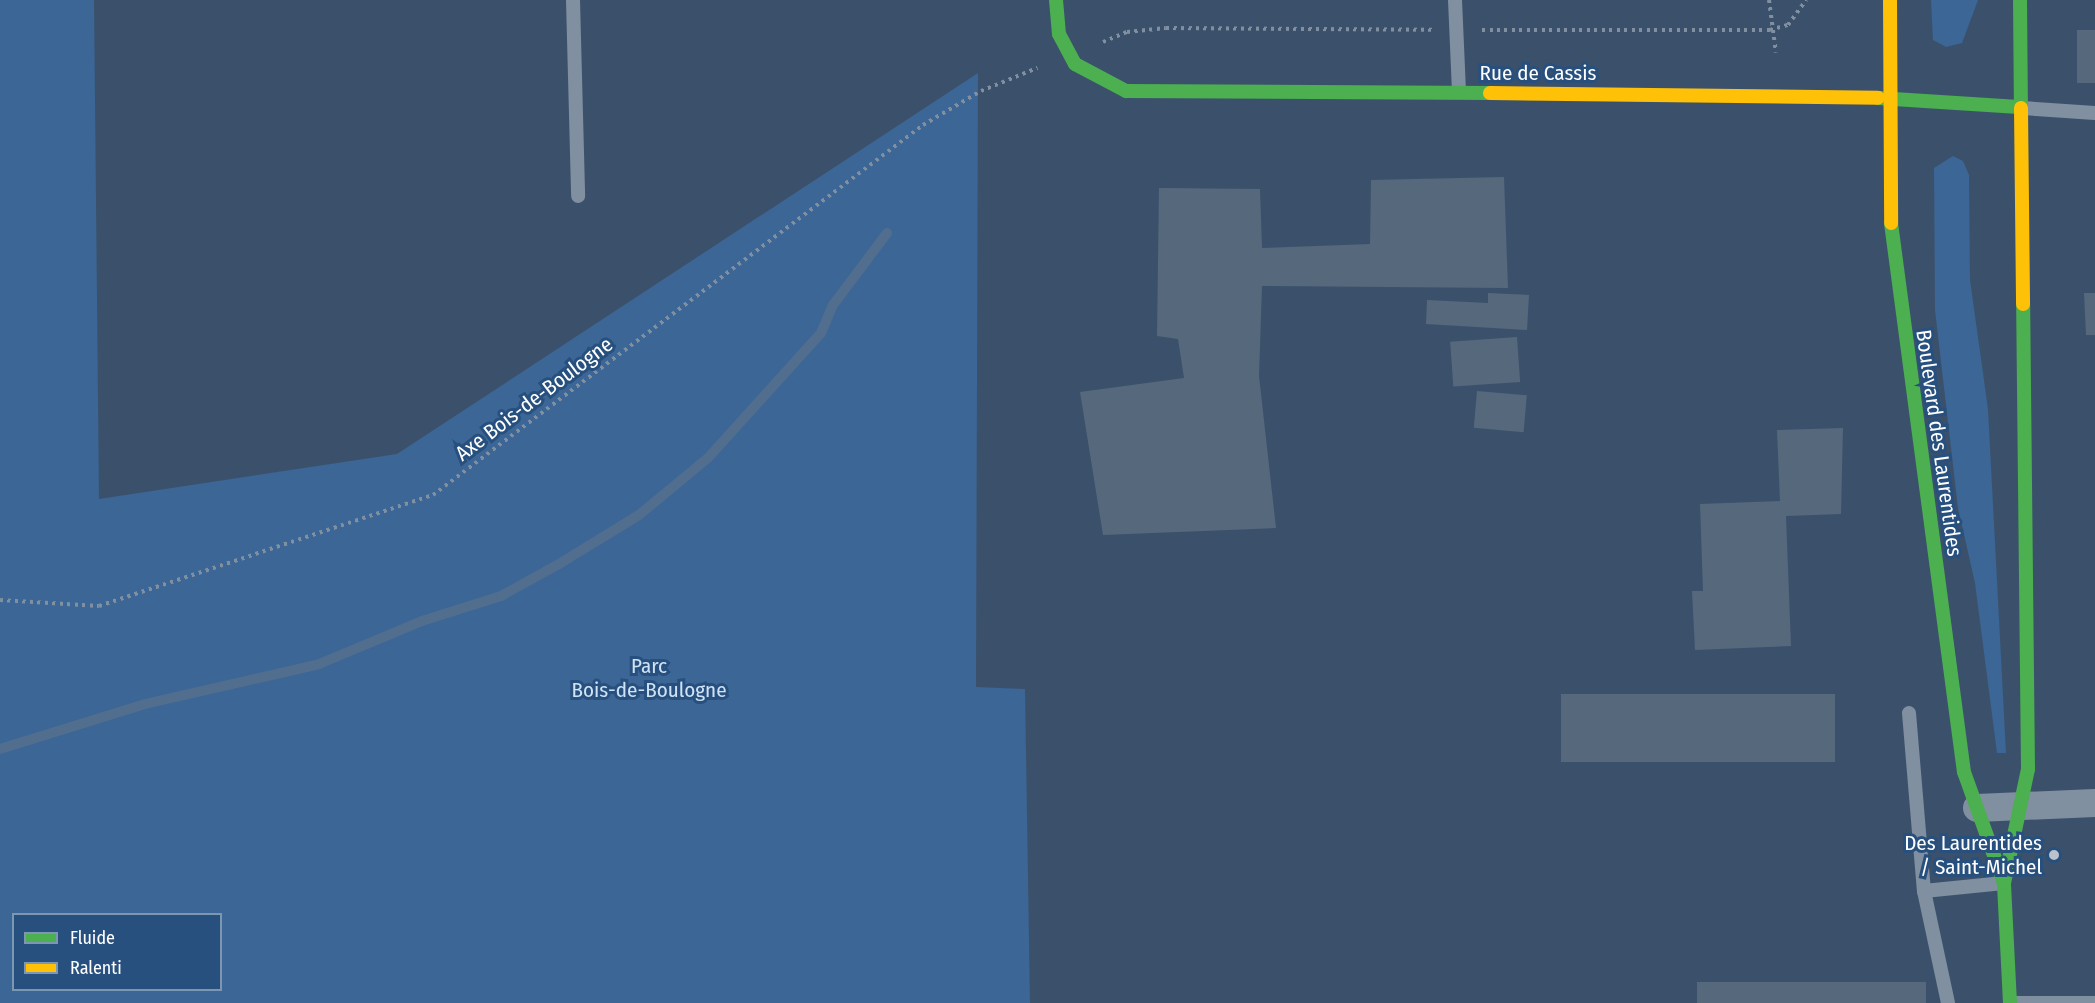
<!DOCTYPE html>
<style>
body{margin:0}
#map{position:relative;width:2095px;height:1003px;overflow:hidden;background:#3b516b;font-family:"Fira Sans Condensed",sans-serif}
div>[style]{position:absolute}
.green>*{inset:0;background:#3b6695}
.stream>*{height:10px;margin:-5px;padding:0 5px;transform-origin:5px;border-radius:5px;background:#516e8f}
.building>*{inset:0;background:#56687c;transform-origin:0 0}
.path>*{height:4px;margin-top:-2px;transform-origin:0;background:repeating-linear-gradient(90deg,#8090a1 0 3px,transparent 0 7.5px)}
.lane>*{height:14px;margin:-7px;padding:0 7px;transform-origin:7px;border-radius:7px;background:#8090a1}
.street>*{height:28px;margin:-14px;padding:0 14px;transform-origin:14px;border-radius:14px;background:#8090a1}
.fast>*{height:14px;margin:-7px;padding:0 7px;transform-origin:7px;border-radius:7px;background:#4caf50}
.slow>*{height:14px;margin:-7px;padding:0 7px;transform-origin:7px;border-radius:7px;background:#ffc107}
.dots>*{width:16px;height:16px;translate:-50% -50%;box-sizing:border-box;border:3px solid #27507f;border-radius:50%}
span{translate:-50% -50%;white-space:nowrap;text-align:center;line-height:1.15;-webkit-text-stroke:6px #27507f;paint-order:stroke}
.street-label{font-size:21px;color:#fff}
.park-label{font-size:21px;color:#d0e2f5}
.poi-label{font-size:21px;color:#fff}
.right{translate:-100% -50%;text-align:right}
.legend{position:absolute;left:12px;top:913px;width:210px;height:78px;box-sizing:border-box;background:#27507f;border:2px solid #7d96b2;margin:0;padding:8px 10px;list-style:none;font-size:18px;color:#fff}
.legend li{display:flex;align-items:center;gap:12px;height:30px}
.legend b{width:30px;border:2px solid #7d96b2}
</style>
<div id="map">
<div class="green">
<div style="clip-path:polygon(evenodd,0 0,94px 0,99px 499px,397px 454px,978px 73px,976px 687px,1025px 689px,1030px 1003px,0 1003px,0 0,14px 914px,220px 914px,220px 990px,14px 990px,14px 914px)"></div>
<div style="clip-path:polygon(1931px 0,1978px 0,1962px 43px,1946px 47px,1933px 40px)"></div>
<div style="clip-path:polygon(1953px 156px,1963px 161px,1969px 175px,1970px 280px,1988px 409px,2006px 753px,1997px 753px,1975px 583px,1958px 508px,1935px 310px,1934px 168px)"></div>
</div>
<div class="stream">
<div style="left:0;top:749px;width:152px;rotate:-17.2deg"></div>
<div style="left:145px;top:704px;width:179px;rotate:-12.9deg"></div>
<div style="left:319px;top:664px;width:112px;rotate:-22.7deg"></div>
<div style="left:422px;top:621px;width:83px;rotate:-17.6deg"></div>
<div style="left:501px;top:596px;width:66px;rotate:-28.9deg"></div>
<div style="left:559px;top:564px;width:94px;rotate:-31.5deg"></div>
<div style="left:639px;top:515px;width:89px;rotate:-39.6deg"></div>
<div style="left:708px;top:458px;width:169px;rotate:-47.9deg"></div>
<div style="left:821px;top:333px;width:30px;rotate:-67deg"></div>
<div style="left:833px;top:305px;width:90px;rotate:-53.1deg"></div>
</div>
<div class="building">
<div style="left:2077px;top:30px;width:18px;height:53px"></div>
<div style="clip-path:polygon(1504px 177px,1508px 288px,1262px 286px,1259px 376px,1276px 528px,1103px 535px,1080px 392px,1184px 378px,1178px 339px,1157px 336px,1159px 188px,1260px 189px,1262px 248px,1370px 244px,1371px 180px)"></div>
<div style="clip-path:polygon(1488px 293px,1529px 295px,1527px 330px,1426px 324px,1427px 300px,1488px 303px)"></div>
<div style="clip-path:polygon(2084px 293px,2095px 293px,2095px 335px,2086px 335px)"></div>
<div style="left:1517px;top:337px;width:45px;height:67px;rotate:86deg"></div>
<div style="left:1477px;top:391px;width:50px;height:37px;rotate:5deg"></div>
<div style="clip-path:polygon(1843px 428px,1841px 514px,1786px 516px,1791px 646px,1695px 650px,1692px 591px,1703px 591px,1700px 504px,1780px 501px,1777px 430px)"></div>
<div style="left:1561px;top:694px;width:274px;height:68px"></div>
<div style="left:1926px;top:982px;width:21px;height:229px;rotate:90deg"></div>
</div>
<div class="path">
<div style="left:1769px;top:0;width:53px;rotate:82.5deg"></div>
<div style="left:1482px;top:30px;width:288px"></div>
<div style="left:1770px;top:30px;width:19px;rotate:-16deg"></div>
<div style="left:1788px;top:25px;width:31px;rotate:-54deg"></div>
<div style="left:1103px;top:42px;width:26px;rotate:-23deg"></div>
<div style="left:1127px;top:32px;width:39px;rotate:-6deg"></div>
<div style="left:1166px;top:28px;width:266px;rotate:0.4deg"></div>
<div style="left:0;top:600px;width:99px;rotate:3.5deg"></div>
<div style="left:99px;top:606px;width:352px;rotate:-18.4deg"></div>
<div style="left:433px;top:495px;width:614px;rotate:-37.06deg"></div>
<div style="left:923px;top:125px;width:67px;rotate:-30.4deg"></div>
<div style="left:981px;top:91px;width:61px;rotate:-22.3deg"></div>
</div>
<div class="lane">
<div style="left:573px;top:0;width:196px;rotate:88.5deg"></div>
<div style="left:1455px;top:0;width:92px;rotate:87.5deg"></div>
<div style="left:2022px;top:108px;width:73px;rotate:3.9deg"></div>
<div style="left:1909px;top:713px;width:179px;rotate:85.2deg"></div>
<div style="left:1924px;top:891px;width:115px;rotate:77.9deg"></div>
<div style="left:1924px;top:891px;width:80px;rotate:-5.7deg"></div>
<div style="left:2010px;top:1003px;width:85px"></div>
</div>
<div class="street">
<div style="left:1977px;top:808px;width:118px;rotate:-2.4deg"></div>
</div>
<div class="fast">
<div style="left:1056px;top:0;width:34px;rotate:85deg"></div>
<div style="left:1059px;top:34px;width:34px;rotate:62deg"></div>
<div style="left:1075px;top:64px;width:58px;rotate:27.9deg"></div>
<div style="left:1126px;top:91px;width:364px;rotate:0.3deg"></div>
<div style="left:2020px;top:0;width:108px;rotate:89.5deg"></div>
<div style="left:1878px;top:98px;width:141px;rotate:3.7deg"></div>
<div style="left:1891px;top:223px;width:554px;rotate:82.43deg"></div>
<div style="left:1964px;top:772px;width:118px;rotate:70.2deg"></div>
<div style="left:2010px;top:1003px;width:120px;rotate:-92.9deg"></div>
<div style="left:2004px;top:883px;width:116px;rotate:-78.1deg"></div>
<div style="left:2028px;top:769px;width:465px;rotate:-90.6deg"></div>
</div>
<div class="slow">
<div style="left:1890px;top:0;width:223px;rotate:89.7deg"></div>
<div style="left:1490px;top:93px;width:388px;rotate:0.7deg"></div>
<div style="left:2021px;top:108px;width:196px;rotate:89.4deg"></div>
</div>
<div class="dots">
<div style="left:2054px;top:855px;background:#bac2cb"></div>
</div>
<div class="street-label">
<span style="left:1538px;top:73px">Rue de Cassis</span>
<span style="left:534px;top:399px;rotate:-37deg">Axe Bois-de-Boulogne</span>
<span style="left:1939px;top:443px;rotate:82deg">Boulevard des Laurentides</span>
</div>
<div class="park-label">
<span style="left:649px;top:678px">Parc<br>Bois-de-Boulogne</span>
</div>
<div class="poi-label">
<span class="right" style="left:2042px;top:855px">Des Laurentides<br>/ Saint-Michel</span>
</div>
<ul class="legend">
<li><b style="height:8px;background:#4caf50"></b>Fluide</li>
<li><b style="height:8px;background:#ffc107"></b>Ralenti</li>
</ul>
</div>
